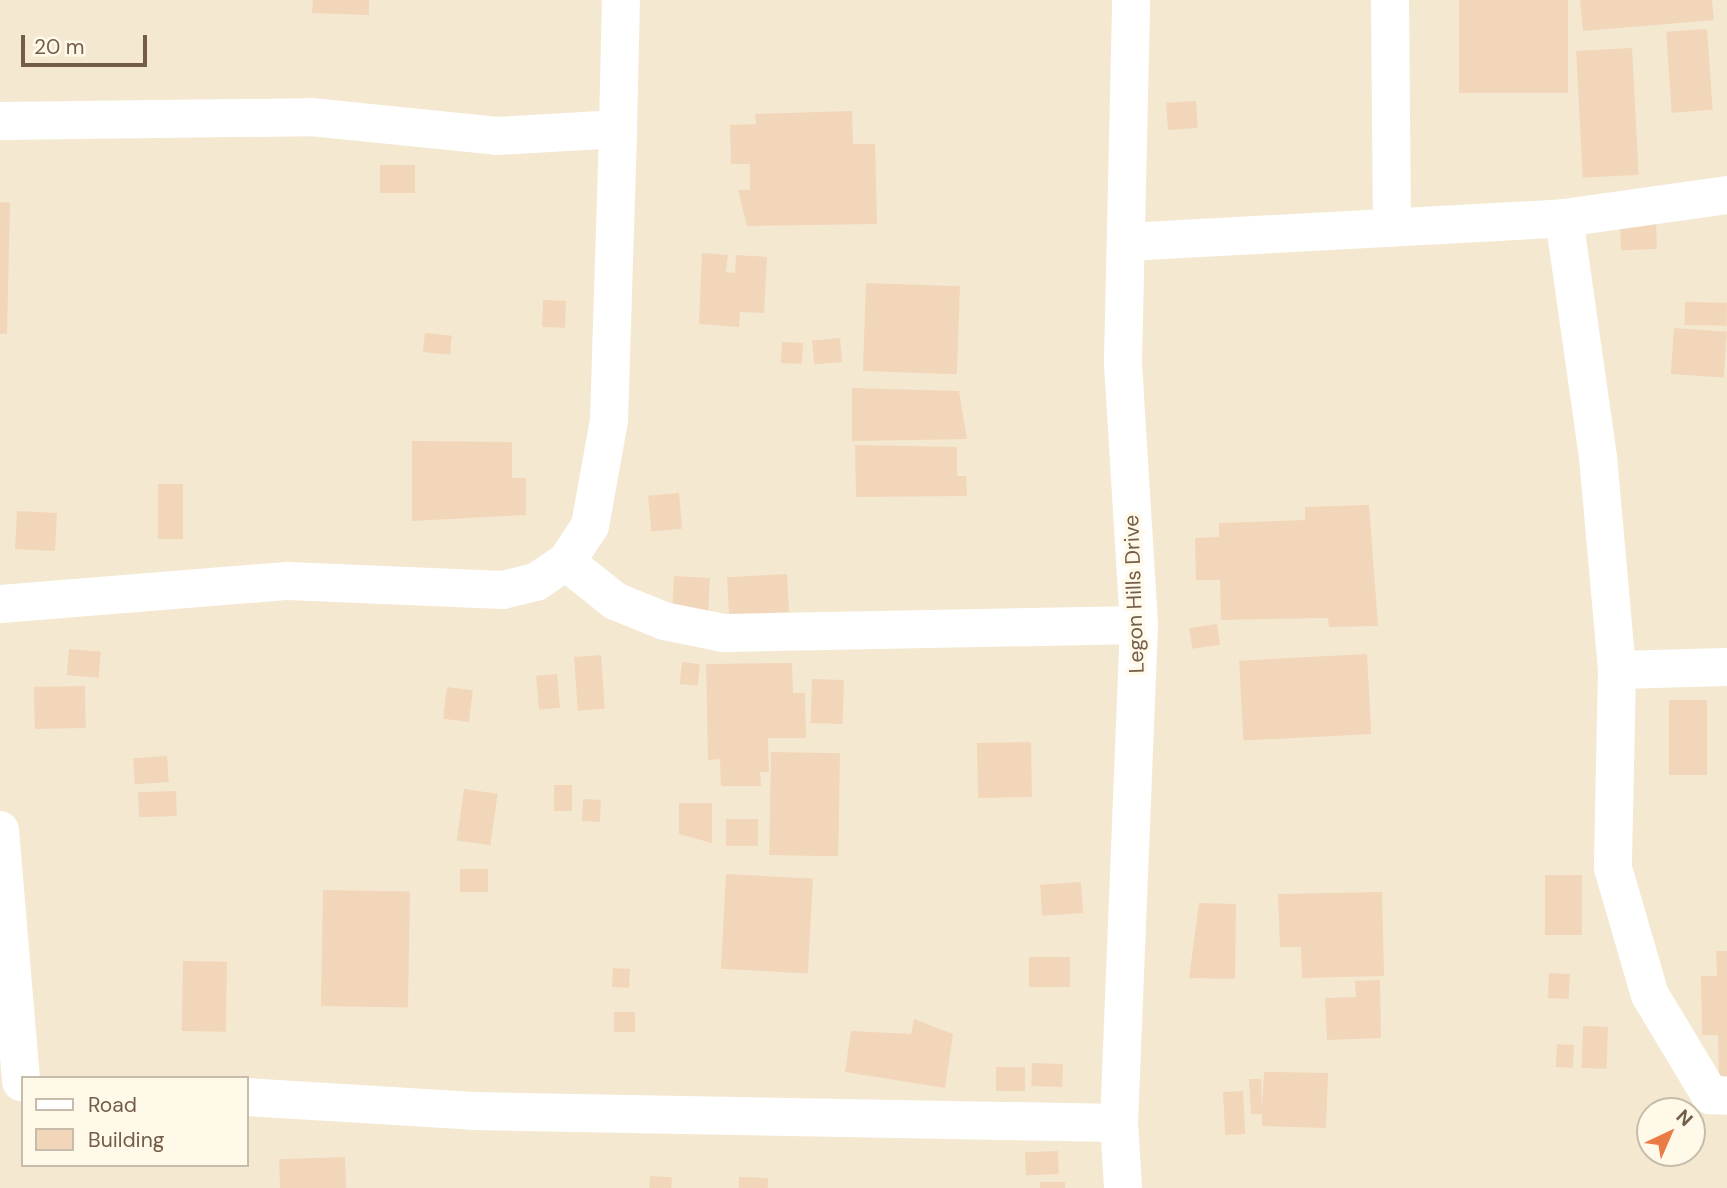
<!DOCTYPE html>
<style>
body{margin:0}
#map{position:relative;width:1727px;height:1188px;overflow:hidden;background:#fcf5e2;font-family:"DM Sans",sans-serif}
div>[style]{position:absolute}
.residential>*{inset:0;background:#f4e8d1}
.building>*{inset:0;background:#f2d6ba;transform-origin:0 0}
.minor>*{height:38px;margin:-19px;padding:0 19px;transform-origin:19px;border-radius:19px;background:#fff}
span{translate:-50% -50%;white-space:nowrap;text-align:center;line-height:1.15;-webkit-text-stroke:7px #fff9e9;paint-order:stroke}
.street-label{font-size:21px;color:#745d48}
.legend{position:absolute;left:21px;top:1076px;width:228px;height:91px;box-sizing:border-box;background:#fff9e9;border:2px solid #c7bba9;margin:0;padding:9px 12px;list-style:none;font-size:21px;color:#745d48}
.legend li{display:flex;align-items:center;gap:14px;height:35px}
.legend b{width:35px;border:2px solid #c7bba9}
.north{position:absolute;left:1636px;top:1097px;width:70px;height:70px;box-sizing:border-box;background:#fff9e9;border:2px solid #c7bba9;border-radius:50%;rotate:44deg;font-size:19px;font-weight:700;line-height:28px;text-align:center;color:#745d48}
.north::after{content:'';display:block;margin:auto;width:24px;height:32px;background:#e97b45;clip-path:polygon(50% 0,100% 100%,50% 72%,0 100%)}
.scale{position:absolute;left:21px;top:35px;width:126px;height:32px;box-sizing:border-box;border:4px solid #745d48;border-top:0;padding-left:9px;font-size:21px;line-height:24px;white-space:nowrap;color:#745d48;-webkit-text-stroke:5px #fff9e9;paint-order:stroke}
</style>
<div id="map">
<div class="residential">
<div style="clip-path:polygon(evenodd,0 0,1727px 0,1727px 1188px,0 1188px,0 0,23px 1078px,247px 1078px,247px 1165px,23px 1165px,23px 1078px,0 0,1650px 1111px,1692px 1111px,1692px 1153px,1650px 1153px,1650px 1111px)"></div>
</div>
<div class="building">
<div style="clip-path:polygon(313px 0,369px 0,369px 15px,312px 13px)"></div>
<div style="left:1459px;top:0;width:109px;height:93px"></div>
<div style="clip-path:polygon(1580px 0,1712px 0,1714px 20px,1583px 31px)"></div>
<div style="left:1707px;top:29px;width:81px;height:41px;rotate:86deg"></div>
<div style="left:1632px;top:48px;width:127px;height:56px;rotate:87deg"></div>
<div style="left:1196px;top:101px;width:27px;height:30px;rotate:86deg"></div>
<div style="clip-path:polygon(852px 111px,853px 144px,875px 144px,877px 224px,747px 226px,738px 190px,750px 190px,750px 164px,731px 164px,730px 125px,756px 124px,755px 114px)"></div>
<div style="left:380px;top:165px;width:35px;height:28px"></div>
<div style="clip-path:polygon(0 202px,10px 203px,7px 334px,0 334px)"></div>
<div style="left:1656px;top:221px;width:28px;height:36px;rotate:88deg"></div>
<div style="clip-path:polygon(702px 253px,728px 255px,726px 272px,735px 273px,736px 255px,767px 257px,764px 313px,740px 312px,739px 327px,699px 324px)"></div>
<div style="left:866px;top:283px;width:94px;height:88px;rotate:2deg"></div>
<div style="left:543px;top:300px;width:23px;height:27px;rotate:2deg"></div>
<div style="left:1685px;top:302px;width:42px;height:23px;rotate:1deg"></div>
<div style="left:1674px;top:328px;width:53px;height:46px;rotate:4deg"></div>
<div style="left:425px;top:333px;width:27px;height:19px;rotate:6deg"></div>
<div style="left:840px;top:338px;width:24px;height:28px;rotate:85deg"></div>
<div style="left:782px;top:342px;width:21px;height:21px;rotate:3deg"></div>
<div style="clip-path:polygon(852px 388px,959px 391px,967px 439px,852px 441px)"></div>
<div style="clip-path:polygon(412px 441px,512px 442px,512px 478px,526px 478px,526px 515px,412px 521px)"></div>
<div style="clip-path:polygon(855px 445px,957px 447px,957px 476px,966px 476px,967px 496px,856px 497px)"></div>
<div style="left:158px;top:484px;width:25px;height:55px"></div>
<div style="left:679px;top:493px;width:36px;height:31px;rotate:85deg"></div>
<div style="clip-path:polygon(1369px 505px,1378px 626px,1329px 627px,1328px 618px,1221px 620px,1220px 580px,1196px 580px,1195px 538px,1219px 537px,1219px 523px,1305px 520px,1305px 507px)"></div>
<div style="left:17px;top:511px;width:40px;height:38px;rotate:3deg"></div>
<div style="left:787px;top:574px;width:38px;height:60px;rotate:87deg"></div>
<div style="left:674px;top:576px;width:36px;height:42px;rotate:3deg"></div>
<div style="left:1217px;top:624px;width:21px;height:28px;rotate:82deg"></div>
<div style="left:69px;top:649px;width:32px;height:26px;rotate:5deg"></div>
<div style="left:1367px;top:654px;width:80px;height:128px;rotate:87deg"></div>
<div style="left:601px;top:655px;width:54px;height:27px;rotate:86deg"></div>
<div style="left:682px;top:662px;width:18px;height:22px;rotate:6deg"></div>
<div style="clip-path:polygon(792px 663px,793px 693px,805px 693px,806px 738px,768px 738px,769px 772px,760px 772px,761px 786px,721px 786px,720px 759px,708px 760px,706px 664px)"></div>
<div style="left:557px;top:674px;width:34px;height:21px;rotate:85deg"></div>
<div style="left:812px;top:679px;width:32px;height:44px;rotate:2deg"></div>
<div style="left:85px;top:686px;width:42px;height:51px;rotate:89deg"></div>
<div style="left:447px;top:687px;width:26px;height:32px;rotate:7deg"></div>
<div style="left:1669px;top:700px;width:38px;height:75px"></div>
<div style="left:1031px;top:742px;width:55px;height:54px;rotate:89deg"></div>
<div style="left:771px;top:752px;width:69px;height:103px;rotate:1deg"></div>
<div style="left:167px;top:756px;width:26px;height:34px;rotate:86deg"></div>
<div style="left:554px;top:785px;width:18px;height:26px"></div>
<div style="left:464px;top:789px;width:34px;height:52px;rotate:8deg"></div>
<div style="left:176px;top:791px;width:25px;height:38px;rotate:88deg"></div>
<div style="left:583px;top:799px;width:18px;height:22px;rotate:3deg"></div>
<div style="clip-path:polygon(679px 803px,712px 803px,712px 843px,679px 834px)"></div>
<div style="left:726px;top:819px;width:32px;height:27px"></div>
<div style="left:460px;top:869px;width:28px;height:23px"></div>
<div style="left:726px;top:874px;width:87px;height:95px;rotate:3deg"></div>
<div style="left:1545px;top:875px;width:37px;height:60px"></div>
<div style="left:1081px;top:882px;width:31px;height:41px;rotate:86deg"></div>
<div style="left:323px;top:890px;width:87px;height:116px;rotate:1deg"></div>
<div style="clip-path:polygon(1382px 892px,1384px 976px,1302px 978px,1301px 947px,1280px 947px,1278px 894px)"></div>
<div style="clip-path:polygon(1199px 903px,1236px 904px,1235px 979px,1189px 978px)"></div>
<div style="clip-path:polygon(1716px 951px,1727px 951px,1727px 1076px,1719px 1076px,1718px 1035px,1702px 1035px,1701px 976px,1717px 976px)"></div>
<div style="left:1070px;top:957px;width:30px;height:41px;rotate:90deg"></div>
<div style="left:183px;top:961px;width:44px;height:70px;rotate:1deg"></div>
<div style="left:613px;top:968px;width:17px;height:19px;rotate:3deg"></div>
<div style="left:1549px;top:973px;width:21px;height:25px;rotate:3deg"></div>
<div style="clip-path:polygon(1380px 980px,1381px 1038px,1327px 1040px,1325px 998px,1356px 997px,1355px 981px)"></div>
<div style="left:614px;top:1012px;width:21px;height:20px"></div>
<div style="clip-path:polygon(914px 1019px,953px 1034px,945px 1088px,845px 1072px,851px 1031px,911px 1034px)"></div>
<div style="left:1583px;top:1026px;width:25px;height:42px;rotate:2deg"></div>
<div style="left:1557px;top:1044px;width:17px;height:23px;rotate:3deg"></div>
<div style="left:1032px;top:1063px;width:31px;height:23px;rotate:2deg"></div>
<div style="left:996px;top:1067px;width:29px;height:24px"></div>
<div style="clip-path:polygon(1264px 1072px,1328px 1073px,1326px 1128px,1262px 1126px,1262px 1114px,1251px 1114px,1249px 1079px,1261px 1079px,1262px 1107px)"></div>
<div style="left:1243px;top:1091px;width:43px;height:20px;rotate:87deg"></div>
<div style="left:1058px;top:1151px;width:23px;height:33px;rotate:88deg"></div>
<div style="left:345px;top:1157px;width:31px;height:66px;rotate:88deg"></div>
<div style="left:650px;top:1176px;width:22px;height:12px;rotate:3deg"></div>
<div style="left:739px;top:1177px;width:29px;height:11px;rotate:2deg"></div>
<div style="left:1040px;top:1182px;width:25px;height:6px"></div>
</div>
<div class="minor">
<div style="left:1390px;top:0;width:228px;rotate:89.5deg"></div>
<div style="left:0;top:121px;width:311px;rotate:-0.7deg"></div>
<div style="left:311px;top:117px;width:187px;rotate:5.8deg"></div>
<div style="left:497px;top:136px;width:121px;rotate:-3.3deg"></div>
<div style="left:618px;top:129px;width:129px;rotate:-88.7deg"></div>
<div style="left:1564px;top:218px;width:241px;rotate:81.9deg"></div>
<div style="left:1598px;top:457px;width:214px;rotate:84.9deg"></div>
<div style="left:1617px;top:670px;width:198px;rotate:91.2deg"></div>
<div style="left:1613px;top:868px;width:132px;rotate:73.8deg"></div>
<div style="left:1650px;top:995px;width:117px;rotate:59deg"></div>
<div style="left:1710px;top:1095px;width:17px;rotate:3deg"></div>
<div style="left:1127px;top:242px;width:438px;rotate:-3.1deg"></div>
<div style="left:1564px;top:218px;width:165px;rotate:-8deg"></div>
<div style="left:566px;top:562px;width:63px;rotate:38.5deg"></div>
<div style="left:615px;top:601px;width:53px;rotate:22.2deg"></div>
<div style="left:664px;top:621px;width:60px;rotate:11.5deg"></div>
<div style="left:723px;top:633px;width:416px;rotate:-1.1deg"></div>
<div style="left:0;top:604px;width:289px;rotate:-4.6deg"></div>
<div style="left:288px;top:581px;width:215px;rotate:2.4deg"></div>
<div style="left:503px;top:590px;width:34px;rotate:-14deg"></div>
<div style="left:536px;top:582px;width:36px;rotate:-34deg"></div>
<div style="left:566px;top:562px;width:43px;rotate:-56.3deg"></div>
<div style="left:590px;top:526px;width:108px;rotate:-79.8deg"></div>
<div style="left:609px;top:420px;width:291px;rotate:-88.2deg"></div>
<div style="left:1617px;top:670px;width:110px;rotate:-1.6deg"></div>
<div style="left:0;top:830px;width:253px;rotate:85.2deg"></div>
<div style="left:247px;top:1097px;width:227px;rotate:3.5deg"></div>
<div style="left:474px;top:1111px;width:645px;rotate:1.07deg"></div>
<div style="left:1123px;top:1188px;width:65px;rotate:-93.5deg"></div>
<div style="left:1119px;top:1123px;width:498px;rotate:-87.7deg"></div>
<div style="left:1139px;top:625px;width:264px;rotate:-93.5deg"></div>
<div style="left:1123px;top:361px;width:361px;rotate:-88.7deg"></div>
</div>
<div class="street-label">
<span style="left:1134px;top:594px;rotate:-92deg">Legon Hills Drive</span>
</div>
<ul class="legend">
<li><b style="height:9px;background:#fff"></b>Road</li>
<li><b style="height:19px;background:#f2d6ba"></b>Building</li>
</ul>
<div class="north">N</div>
<div class="scale">20 m</div>
</div>
